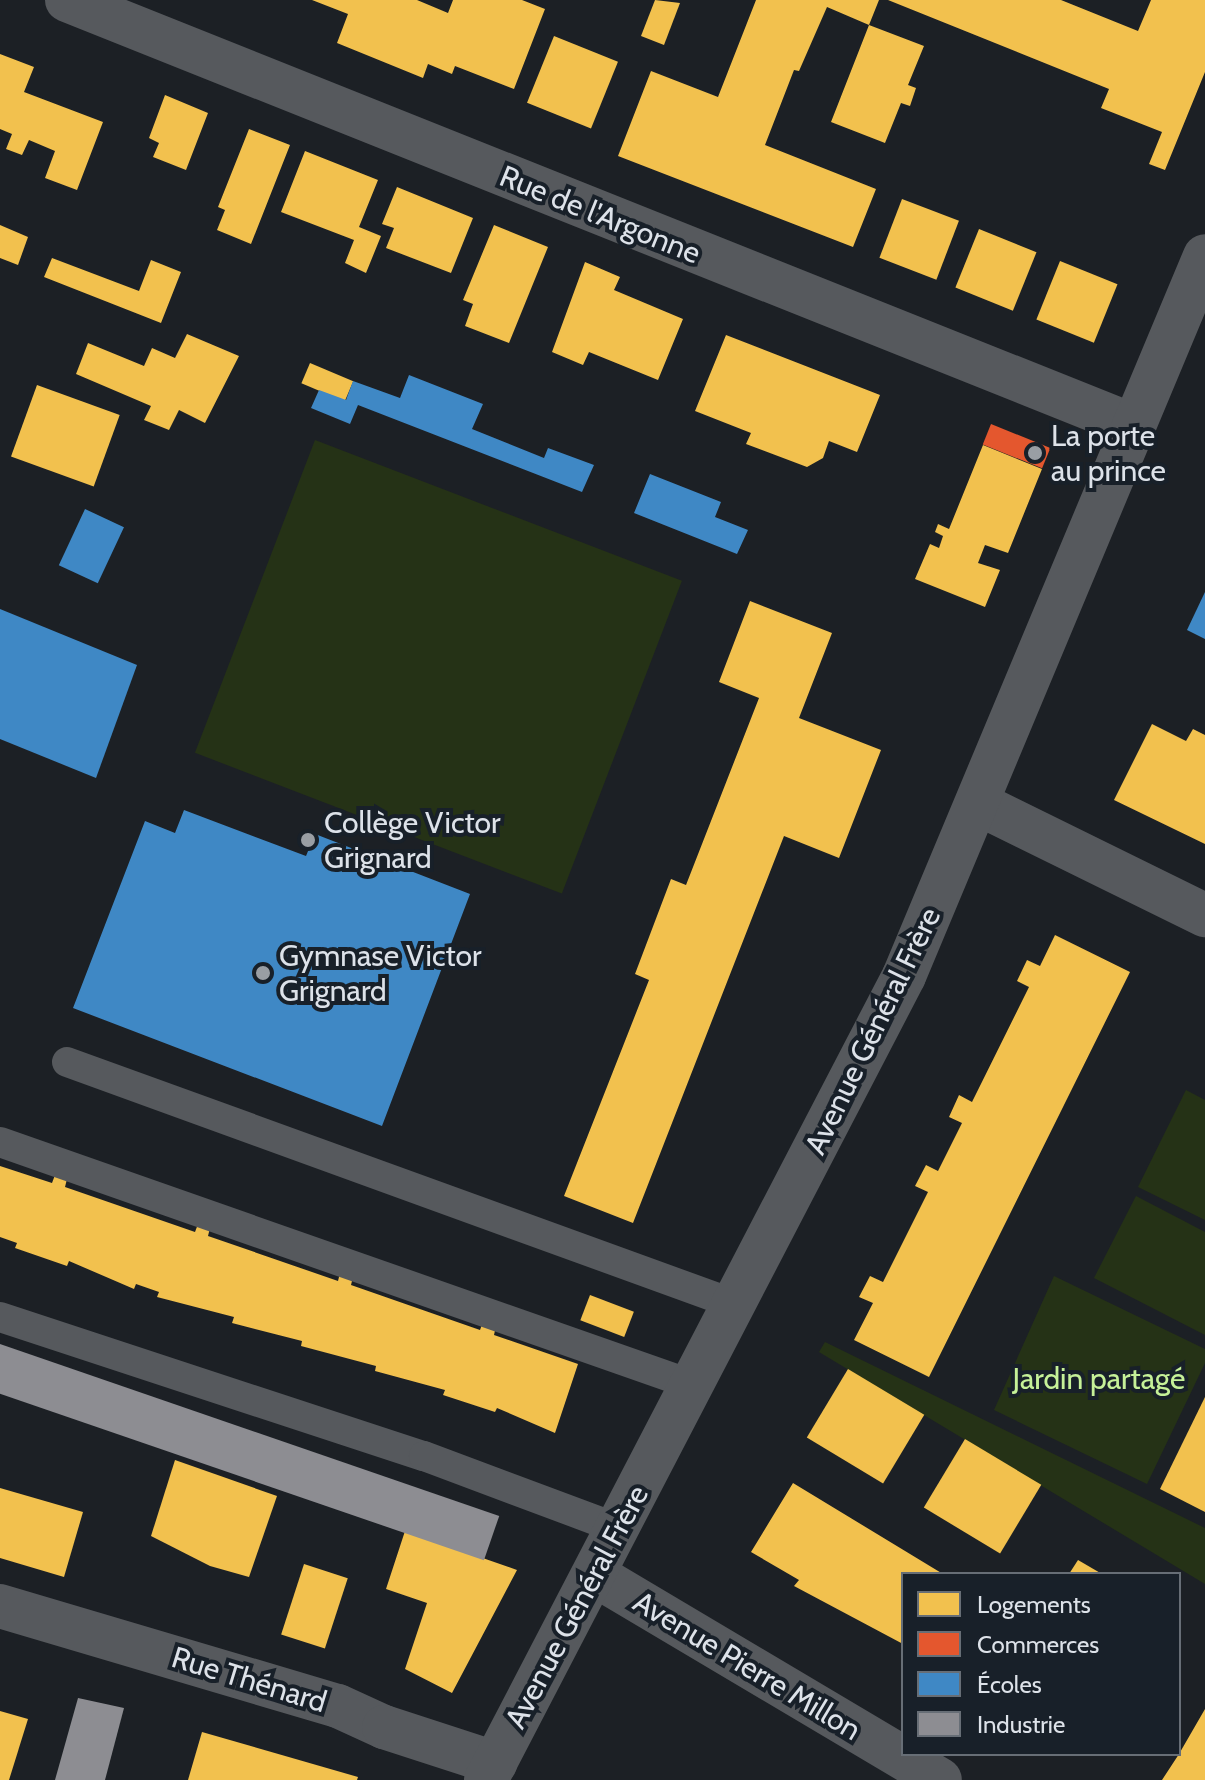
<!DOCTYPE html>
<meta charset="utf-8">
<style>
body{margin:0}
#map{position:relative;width:1205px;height:1780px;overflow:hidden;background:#1c2025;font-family:Cabin,sans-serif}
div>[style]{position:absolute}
.green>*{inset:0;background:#253216;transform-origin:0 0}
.homes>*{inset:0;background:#f2c14e;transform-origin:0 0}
.shops>*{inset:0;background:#e4572e;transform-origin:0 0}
.schools>*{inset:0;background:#3f88c5;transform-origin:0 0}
.industry>*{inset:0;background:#8d8d92;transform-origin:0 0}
.service>*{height:30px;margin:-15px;padding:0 15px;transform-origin:15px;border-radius:15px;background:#56595d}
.minor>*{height:44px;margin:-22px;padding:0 22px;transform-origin:22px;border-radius:22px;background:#56595d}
.tertiary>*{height:44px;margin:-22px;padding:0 22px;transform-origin:22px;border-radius:22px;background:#56595d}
.dots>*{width:22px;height:22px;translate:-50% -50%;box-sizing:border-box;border:4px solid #182029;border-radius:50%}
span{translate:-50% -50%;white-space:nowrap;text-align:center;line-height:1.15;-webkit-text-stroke:8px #182029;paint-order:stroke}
.street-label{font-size:30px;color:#dde2e9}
.poi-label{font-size:30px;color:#dde2e9}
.left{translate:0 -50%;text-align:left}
.park-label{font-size:30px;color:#c6f198}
.legend{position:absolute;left:901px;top:1572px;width:280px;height:184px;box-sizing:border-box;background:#182029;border:2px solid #676e76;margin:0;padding:10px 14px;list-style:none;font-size:24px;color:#dde2e9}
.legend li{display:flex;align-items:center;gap:16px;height:40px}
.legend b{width:40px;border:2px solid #676e76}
</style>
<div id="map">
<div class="green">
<div style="left:315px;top:440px;width:393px;height:335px;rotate:21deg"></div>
<div style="clip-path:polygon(1186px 1090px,1205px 1100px,1205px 1220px,1138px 1187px)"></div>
<div style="clip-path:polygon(1136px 1196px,1205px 1232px,1205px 1335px,1094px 1278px)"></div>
<div style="clip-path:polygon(1054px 1276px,1205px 1349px,1205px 1363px,1147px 1484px,994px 1410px)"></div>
<div style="clip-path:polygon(825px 1342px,1205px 1528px,1205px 1584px,819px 1352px)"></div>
</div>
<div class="homes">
<div style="clip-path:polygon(312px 0,417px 0,448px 13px,453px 0,522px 0,545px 9px,514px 89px,455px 66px,452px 74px,428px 64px,423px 78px,337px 43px,348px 14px)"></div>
<div style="clip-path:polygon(655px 0,680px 3px,664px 45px,641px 36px)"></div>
<div style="clip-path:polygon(756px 0,879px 0,869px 25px,827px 7px,799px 71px,794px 70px,765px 145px,876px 189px,853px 247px,618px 156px,651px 71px,718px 97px)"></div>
<div style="clip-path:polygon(888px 0,1061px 0,1138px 31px,1151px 0,1205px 0,1205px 72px,1165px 170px,1149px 164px,1162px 132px,1101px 108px,1109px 89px)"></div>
<div style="clip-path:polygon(869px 25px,924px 46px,908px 85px,916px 88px,910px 106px,901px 103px,885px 143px,831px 122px)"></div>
<div style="left:554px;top:36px;width:69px;height:72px;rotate:22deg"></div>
<div style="clip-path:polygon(0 54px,34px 67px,24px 92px,103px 122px,77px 190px,45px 178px,55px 151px,29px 140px,22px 155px,6px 149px,12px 134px,0 129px)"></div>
<div style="clip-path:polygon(165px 95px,208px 113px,186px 170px,153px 157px,159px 143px,149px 138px)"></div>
<div style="clip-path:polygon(249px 129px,290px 145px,251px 244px,217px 230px,225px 210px,218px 207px)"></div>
<div style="clip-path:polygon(305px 151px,378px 180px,359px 227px,381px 236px,366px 273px,345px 263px,354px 240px,281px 212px)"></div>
<div style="clip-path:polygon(397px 187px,473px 218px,451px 273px,386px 248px,394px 228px,382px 224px)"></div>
<div style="left:902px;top:199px;width:61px;height:63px;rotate:21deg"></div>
<div style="clip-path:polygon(0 225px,28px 237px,18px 265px,0 258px)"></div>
<div style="clip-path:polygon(494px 225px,548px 247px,509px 343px,465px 326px,473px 304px,463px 300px)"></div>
<div style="left:979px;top:229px;width:62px;height:63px;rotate:22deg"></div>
<div style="clip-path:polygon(52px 258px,139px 291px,151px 260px,181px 272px,161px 323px,44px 277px)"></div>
<div style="left:1060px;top:261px;width:62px;height:63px;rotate:22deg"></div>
<div style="clip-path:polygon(585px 262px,620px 277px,614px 290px,683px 319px,658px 380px,589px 352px,583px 365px,552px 352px)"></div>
<div style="clip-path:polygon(187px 334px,239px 356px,205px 423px,179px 410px,169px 430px,144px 420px,151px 406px,76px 374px,88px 343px,144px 366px,152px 348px,175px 358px)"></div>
<div style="clip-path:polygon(726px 335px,880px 395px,857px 452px,829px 441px,823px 458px,807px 467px,746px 444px,751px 433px,695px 411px)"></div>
<div style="left:310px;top:363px;width:47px;height:22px;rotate:23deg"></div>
<div style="left:37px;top:385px;width:88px;height:76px;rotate:20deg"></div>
<div style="clip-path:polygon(983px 445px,1042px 469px,1008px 553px,985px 545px,978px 563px,1000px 570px,985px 607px,915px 579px,930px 544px,939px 548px,943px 536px,935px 532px,938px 524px,949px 529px)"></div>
<div style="clip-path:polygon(750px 601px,832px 633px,799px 718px,881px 750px,839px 858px,784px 836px,633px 1223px,564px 1196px,649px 980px,635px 974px,671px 879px,686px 885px,759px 698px,719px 682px)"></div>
<div style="clip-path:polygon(1152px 724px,1186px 741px,1193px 729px,1205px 735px,1205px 844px,1114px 800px)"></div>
<div style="clip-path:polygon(1055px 935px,1130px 972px,929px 1377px,854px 1340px,873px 1303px,859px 1297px,870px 1276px,883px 1282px,928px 1192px,915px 1186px,926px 1165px,938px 1171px,962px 1123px,949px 1117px,959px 1095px,972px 1102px,1029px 987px,1017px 981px,1027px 960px,1040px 966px)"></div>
<div style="clip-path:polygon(0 1166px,52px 1183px,55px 1175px,67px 1179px,65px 1187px,195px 1232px,198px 1224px,210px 1228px,208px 1236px,338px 1281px,340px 1273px,353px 1277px,351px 1285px,480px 1330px,483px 1322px,496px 1326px,494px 1335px,578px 1364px,555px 1433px,497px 1408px,495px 1412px,443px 1395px,445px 1390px,375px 1371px,376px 1366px,301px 1346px,302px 1341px,232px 1323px,234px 1317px,157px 1297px,159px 1292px,136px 1284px,134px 1289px,69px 1261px,67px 1266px,15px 1248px,17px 1243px,0 1237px)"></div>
<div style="left:590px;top:1295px;width:47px;height:27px;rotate:21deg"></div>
<div style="left:848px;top:1369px;width:89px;height:80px;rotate:31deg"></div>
<div style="clip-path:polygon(1205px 1397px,1205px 1512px,1160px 1489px)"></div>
<div style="left:965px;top:1439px;width:89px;height:80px;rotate:31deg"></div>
<div style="clip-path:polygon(175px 1460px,277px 1496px,249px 1577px,210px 1566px,151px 1536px)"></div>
<div style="clip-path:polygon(793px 1483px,943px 1574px,903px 1574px,903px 1644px,794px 1586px,799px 1580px,751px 1552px)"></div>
<div style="clip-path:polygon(0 1488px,83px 1512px,64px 1577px,0 1558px)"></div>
<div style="clip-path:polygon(405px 1531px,517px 1570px,452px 1693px,405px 1669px,427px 1603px,386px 1589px)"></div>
<div style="clip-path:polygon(1078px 1560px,1102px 1574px,1069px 1574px)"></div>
<div style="left:304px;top:1564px;width:46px;height:74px;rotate:18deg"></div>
<div style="clip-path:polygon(1205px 1709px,1205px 1780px,1162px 1780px,1179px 1754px)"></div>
<div style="clip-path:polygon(0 1711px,28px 1719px,9px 1780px,0 1780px)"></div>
<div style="clip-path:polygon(202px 1732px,358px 1777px,357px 1780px,188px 1780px)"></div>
</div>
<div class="shops">
<div style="left:991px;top:424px;width:64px;height:22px;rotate:22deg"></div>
</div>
<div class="schools">
<div style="clip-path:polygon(409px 375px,483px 404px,472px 429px,544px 458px,548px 448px,594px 465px,582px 492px,358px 405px,350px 424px,311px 408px,319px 390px,346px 400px,353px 381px,400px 398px)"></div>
<div style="clip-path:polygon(650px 474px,721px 502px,715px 517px,748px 530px,737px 554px,634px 513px)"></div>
<div style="left:85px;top:509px;width:43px;height:62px;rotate:25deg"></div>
<div style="clip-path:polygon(1205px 592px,1205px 639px,1187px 630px)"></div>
<div style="clip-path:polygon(0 609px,137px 665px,96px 778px,0 739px)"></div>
<div style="clip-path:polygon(184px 810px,306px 856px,315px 834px,470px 894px,382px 1126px,73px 1008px,145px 821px,175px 833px)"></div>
</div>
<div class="industry">
<div style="left:0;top:1344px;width:528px;height:47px;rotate:19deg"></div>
<div style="clip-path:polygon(78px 1698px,124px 1708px,105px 1780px,55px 1780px)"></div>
</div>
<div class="service">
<div style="left:67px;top:1062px;width:710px;rotate:19.94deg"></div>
<div style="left:0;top:1142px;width:734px;rotate:19.32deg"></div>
<div style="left:0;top:1317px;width:446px;rotate:18.2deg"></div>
<div style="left:424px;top:1456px;width:208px;rotate:20.5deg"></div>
</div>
<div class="minor">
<div style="left:67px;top:0;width:1149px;rotate:21.76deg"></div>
<div style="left:979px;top:804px;width:252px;rotate:26.2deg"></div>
<div style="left:595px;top:1575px;width:401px;rotate:30.7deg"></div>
<div style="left:0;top:1606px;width:352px;rotate:16.5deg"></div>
<div style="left:338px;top:1706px;width:51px;rotate:24.5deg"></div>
<div style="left:384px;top:1727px;width:117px;rotate:18deg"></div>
</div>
<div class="tertiary">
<div style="left:486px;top:1780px;width:906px;rotate:-62.53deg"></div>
<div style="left:904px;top:976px;width:780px;rotate:-67.31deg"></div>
</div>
<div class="dots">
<div style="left:1035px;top:453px;background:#999ea4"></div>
<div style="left:308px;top:840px;background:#999ea4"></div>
<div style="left:263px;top:973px;background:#999ea4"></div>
</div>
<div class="street-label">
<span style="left:600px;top:215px;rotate:22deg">Rue de l'Argonne</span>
<span style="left:873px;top:1031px;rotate:-64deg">Avenue Général Frère</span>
<span style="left:577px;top:1607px;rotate:-62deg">Avenue Général Frère</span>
<span style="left:747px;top:1666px;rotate:31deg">Avenue Pierre Millon</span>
<span style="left:249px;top:1680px;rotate:17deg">Rue Thénard</span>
</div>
<div class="poi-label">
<span class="left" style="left:1051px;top:453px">La porte<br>au prince</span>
<span class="left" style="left:324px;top:840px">Collège Victor<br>Grignard</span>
<span class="left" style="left:279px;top:973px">Gymnase Victor<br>Grignard</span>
</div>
<div class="park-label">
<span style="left:1099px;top:1379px">Jardin partagé</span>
</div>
<ul class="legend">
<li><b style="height:22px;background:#f2c14e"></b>Logements</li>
<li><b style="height:22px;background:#e4572e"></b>Commerces</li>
<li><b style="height:22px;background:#3f88c5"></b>Écoles</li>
<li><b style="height:22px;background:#8d8d92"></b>Industrie</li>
</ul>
</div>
